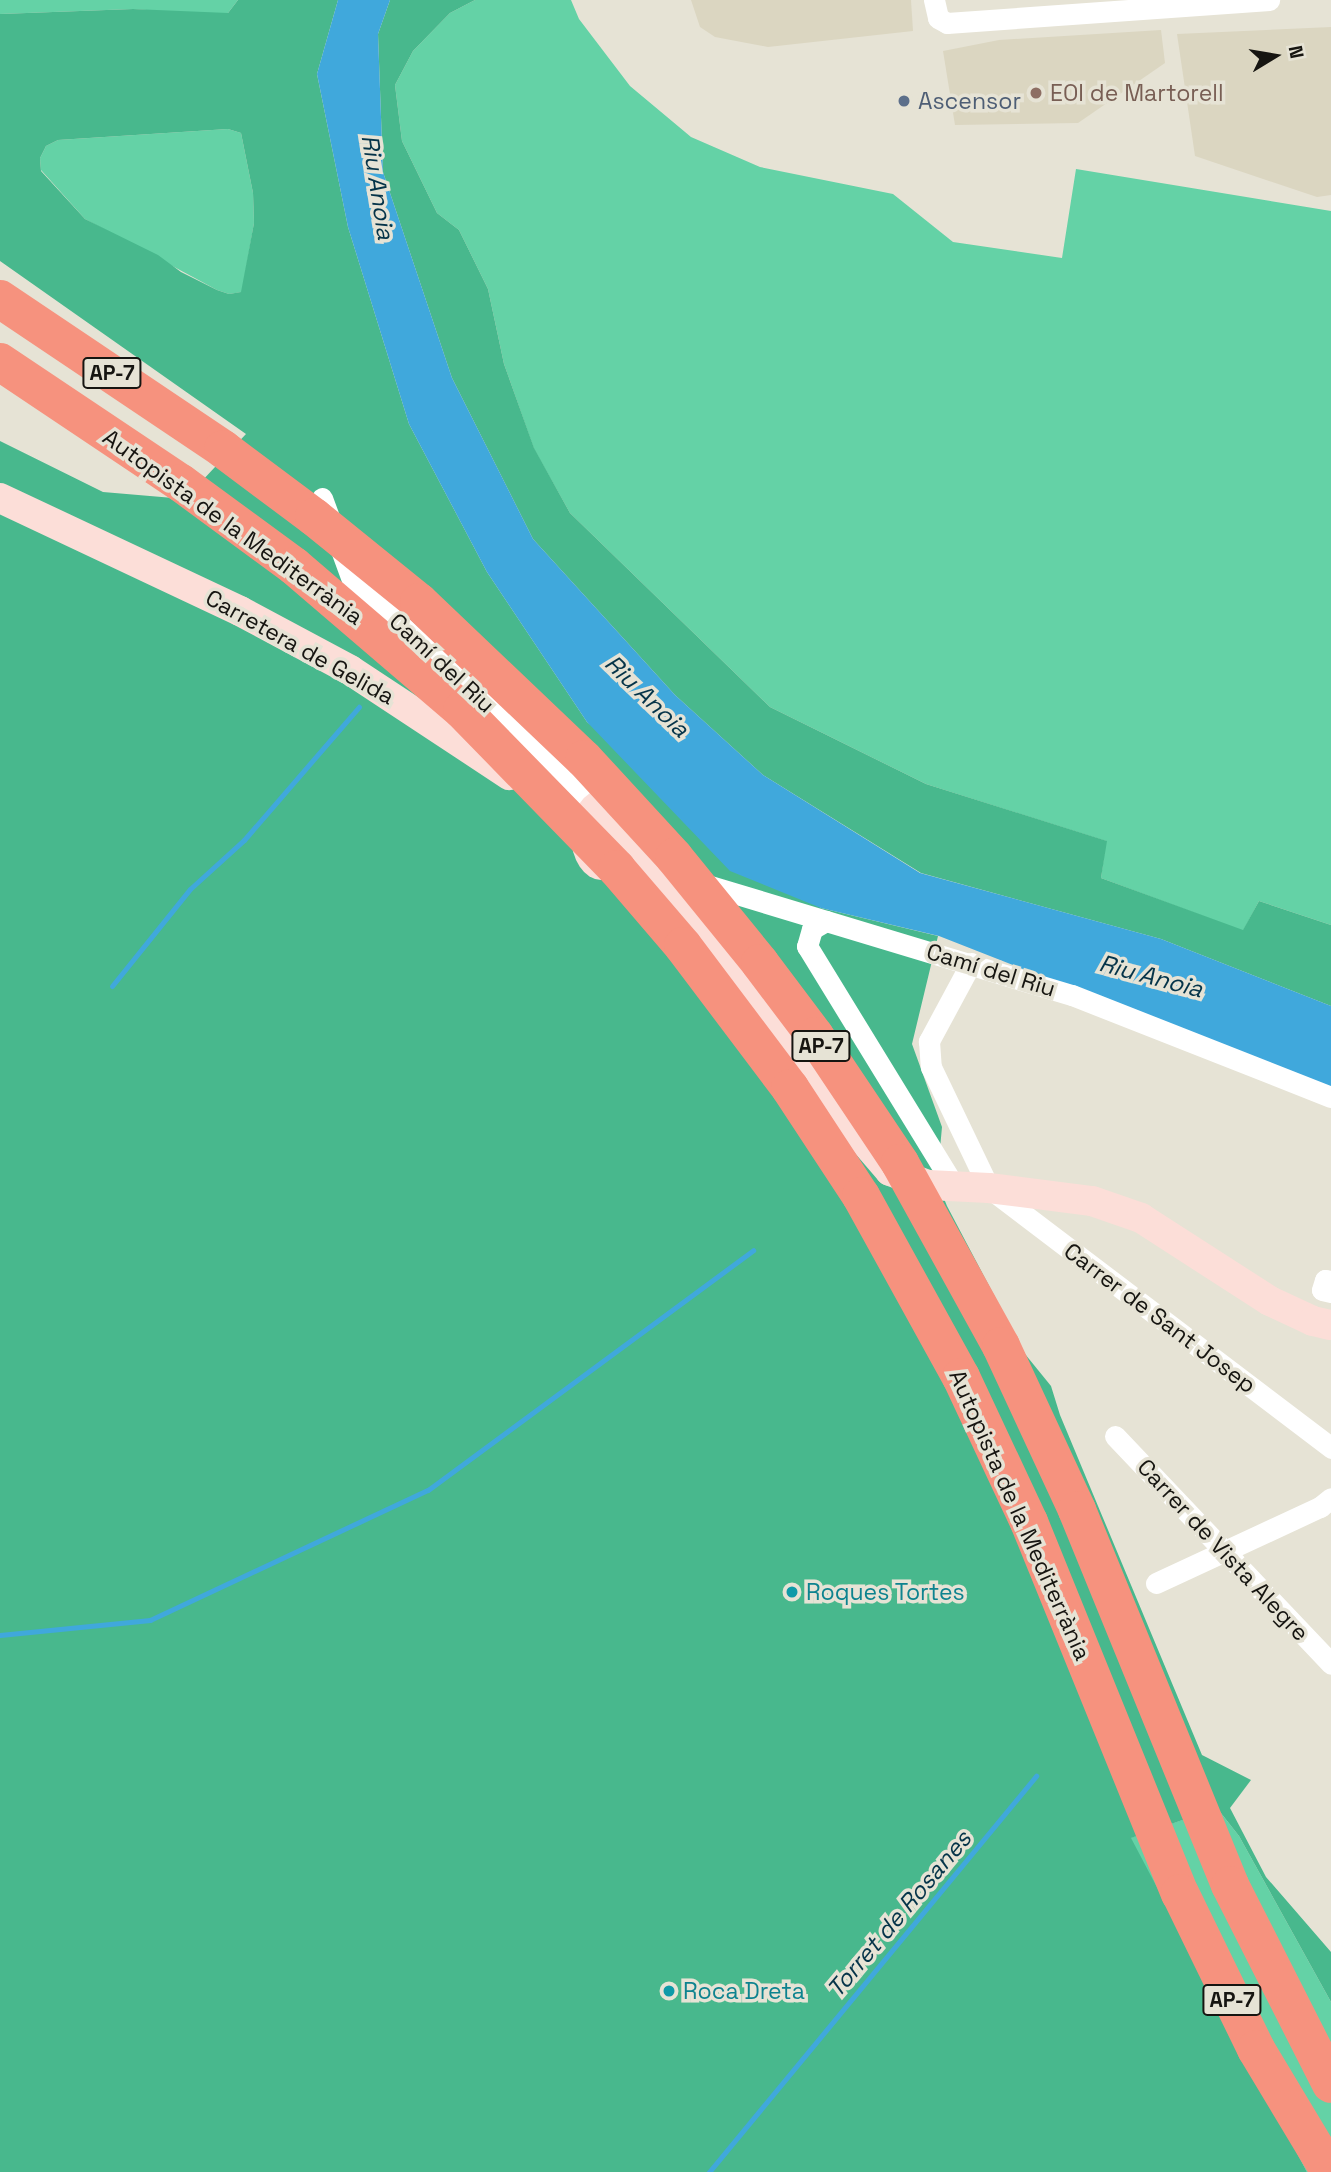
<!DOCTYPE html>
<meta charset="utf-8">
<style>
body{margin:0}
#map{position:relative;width:1331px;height:2172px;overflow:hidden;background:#e6e3d5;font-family:"Space Grotesk",sans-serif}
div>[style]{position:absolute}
.built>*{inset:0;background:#dbd6c1}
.green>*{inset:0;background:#64d2a6}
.forest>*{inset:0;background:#48b88d}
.water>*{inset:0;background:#40a8dc}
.stream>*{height:5px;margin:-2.5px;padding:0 2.5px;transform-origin:2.5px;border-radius:2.5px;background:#40a8dc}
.street>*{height:21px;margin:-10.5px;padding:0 10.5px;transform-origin:10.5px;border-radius:10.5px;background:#fff}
.secondary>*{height:30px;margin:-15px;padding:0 15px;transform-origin:15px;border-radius:15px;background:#fcded8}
.secondary>.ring{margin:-15px;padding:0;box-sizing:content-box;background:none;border:30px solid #fcded8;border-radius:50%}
.highway>*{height:38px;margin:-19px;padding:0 19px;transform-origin:19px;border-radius:19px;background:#f6927e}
.dots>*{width:19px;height:19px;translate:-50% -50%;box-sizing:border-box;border:4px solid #e6e3d5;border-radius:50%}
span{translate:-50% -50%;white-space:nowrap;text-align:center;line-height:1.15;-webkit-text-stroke:7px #e6e3d5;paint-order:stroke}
.shield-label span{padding:2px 5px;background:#e6e3d5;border:2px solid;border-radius:5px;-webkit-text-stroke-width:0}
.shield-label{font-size:21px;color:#161511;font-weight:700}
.education-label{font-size:23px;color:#785e54}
.left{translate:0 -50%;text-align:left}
.service-label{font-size:23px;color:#4e5e75}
.street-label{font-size:23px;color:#161511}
.culture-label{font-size:23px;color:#0d838f}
.water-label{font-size:24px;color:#053449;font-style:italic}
.north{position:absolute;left:1240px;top:21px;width:70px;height:70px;-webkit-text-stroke:5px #e6e3d5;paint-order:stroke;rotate:79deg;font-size:19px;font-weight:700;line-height:28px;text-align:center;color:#161511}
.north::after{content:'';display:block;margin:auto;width:24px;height:32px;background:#161511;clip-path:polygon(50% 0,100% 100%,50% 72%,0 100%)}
</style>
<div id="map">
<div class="built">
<div style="clip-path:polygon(691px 0,911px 0,913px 31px,768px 47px,715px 37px,700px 27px)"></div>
<div style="clip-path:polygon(1331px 27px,1331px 195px,1317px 197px,1195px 156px,1177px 34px)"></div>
<div style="clip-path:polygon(1161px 30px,1165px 63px,1078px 123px,955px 125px,943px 51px,999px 40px)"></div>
</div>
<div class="green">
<div style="clip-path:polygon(0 0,238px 0,228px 13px,202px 14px,133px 9px,0 14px)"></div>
<div style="clip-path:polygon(475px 0,571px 0,579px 19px,630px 86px,691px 137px,760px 167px,893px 194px,953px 242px,1062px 258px,1076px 169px,1331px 211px,1331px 925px,1259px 901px,1243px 931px,1101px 878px,1106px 841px,926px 784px,770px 707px,570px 513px,534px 449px,504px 364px,488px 289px,459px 230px,437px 213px,402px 141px,395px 85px,413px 51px,450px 13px)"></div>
<div style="clip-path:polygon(228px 129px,241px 133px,253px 193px,254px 223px,242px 292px,229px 294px,217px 290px,85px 219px,41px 170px,40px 158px,46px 146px,58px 140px)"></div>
<div style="clip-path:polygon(1217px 1808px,1239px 1836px,1331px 2002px,1331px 2172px,1307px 2172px,1130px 1838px)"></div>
</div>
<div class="forest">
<div style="clip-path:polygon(evenodd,238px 0,338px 0,317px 74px,348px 227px,409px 424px,487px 572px,587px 722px,821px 908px,938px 936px,912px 1044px,942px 1127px,937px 1181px,947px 1206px,1025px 1354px,1051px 1386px,1060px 1415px,1202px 1755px,1251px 1780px,1230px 1808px,1266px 1877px,1331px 1952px,1331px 2002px,1239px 1836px,1217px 1808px,1131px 1838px,1307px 2172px,0 2172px,0 441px,103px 492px,185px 499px,246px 434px,0 261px,0 14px,133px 9px,228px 13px,238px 0,228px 129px,241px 133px,253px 193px,254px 223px,241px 292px,229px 294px,217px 290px,181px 272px,158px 255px,85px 219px,41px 171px,40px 158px,46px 146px,58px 140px,228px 129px)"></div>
<div style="clip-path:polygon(390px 0,475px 0,450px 13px,413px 51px,395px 85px,402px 141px,437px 213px,459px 230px,488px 289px,504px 364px,534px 448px,570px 513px,770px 707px,926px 784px,1107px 841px,1101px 878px,1243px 930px,1259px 901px,1331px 925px,1331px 1006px,1161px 939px,921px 873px,763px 775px,675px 695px,533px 539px,452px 378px,383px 172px,378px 34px)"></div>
</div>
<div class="water">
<div style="clip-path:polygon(338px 0,390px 0,378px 34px,383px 172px,452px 378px,533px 539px,675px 695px,763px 775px,920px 873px,1161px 939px,1331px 1006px,1331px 1090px,939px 936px,821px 908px,730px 871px,587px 722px,487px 572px,409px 424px,348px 227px,317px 74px)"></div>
</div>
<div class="stream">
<div style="left:112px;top:986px;width:124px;rotate:-51.2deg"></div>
<div style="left:190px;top:889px;width:73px;rotate:-42.2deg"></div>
<div style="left:244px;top:840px;width:176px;rotate:-49.2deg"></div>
<div style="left:0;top:1635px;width:151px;rotate:-5.7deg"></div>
<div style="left:150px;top:1620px;width:307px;rotate:-25.1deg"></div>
<div style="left:428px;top:1490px;width:404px;rotate:-36.4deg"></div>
<div style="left:709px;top:2172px;width:514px;rotate:-50.45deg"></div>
</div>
<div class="street">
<div style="left:934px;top:0;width:18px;rotate:77deg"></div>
<div style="left:938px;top:18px;width:10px;rotate:29deg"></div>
<div style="left:947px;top:23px;width:323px;rotate:-4.1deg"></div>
<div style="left:322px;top:498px;width:87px;rotate:69.9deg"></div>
<div style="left:352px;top:580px;width:332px;rotate:42.7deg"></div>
<div style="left:697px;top:882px;width:392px;rotate:16.8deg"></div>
<div style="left:1072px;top:995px;width:278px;rotate:21.5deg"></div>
<div style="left:826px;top:921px;width:16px;rotate:150deg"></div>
<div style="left:812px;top:929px;width:18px;rotate:106deg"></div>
<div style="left:807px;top:946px;width:281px;rotate:58.5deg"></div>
<div style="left:971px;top:963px;width:89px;rotate:118.3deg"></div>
<div style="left:929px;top:1041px;width:26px;rotate:86deg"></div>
<div style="left:931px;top:1067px;width:134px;rotate:64.4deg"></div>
<div style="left:989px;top:1188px;width:430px;rotate:37.2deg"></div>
<div style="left:1331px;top:1281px;width:6px;rotate:-171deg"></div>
<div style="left:1325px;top:1280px;width:10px;rotate:107deg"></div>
<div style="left:1322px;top:1290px;width:9px;rotate:13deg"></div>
<div style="left:1115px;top:1436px;width:314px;rotate:46.5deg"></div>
<div style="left:1156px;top:1583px;width:181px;rotate:-24.9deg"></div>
<div style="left:1320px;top:1507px;width:14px;rotate:-39deg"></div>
</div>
<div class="secondary">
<div style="left:0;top:498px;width:265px;rotate:25.2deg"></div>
<div style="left:240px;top:611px;width:125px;rotate:28.2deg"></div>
<div style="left:350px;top:670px;width:191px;rotate:33.4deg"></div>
<div class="ring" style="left:586px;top:805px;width:-2px;height:-2px"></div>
<div style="left:609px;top:831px;width:202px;rotate:48.4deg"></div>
<div style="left:743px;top:982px;width:155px;rotate:53.6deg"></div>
<div style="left:835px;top:1107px;width:84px;rotate:49.3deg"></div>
<div style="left:890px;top:1171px;width:40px;rotate:20.2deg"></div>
<div style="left:928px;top:1185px;width:61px;rotate:2.8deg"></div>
<div style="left:989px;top:1188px;width:104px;rotate:7.2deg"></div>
<div style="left:1092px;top:1201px;width:52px;rotate:19.1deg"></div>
<div style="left:1141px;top:1218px;width:153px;rotate:32.8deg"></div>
<div style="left:1270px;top:1301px;width:47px;rotate:24.9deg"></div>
<div style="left:1313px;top:1321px;width:18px;rotate:13deg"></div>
</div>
<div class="highway">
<div style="left:0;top:299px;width:269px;rotate:33.9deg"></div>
<div style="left:223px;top:449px;width:114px;rotate:36.8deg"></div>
<div style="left:314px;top:517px;width:135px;rotate:39deg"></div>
<div style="left:419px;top:602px;width:228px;rotate:43.6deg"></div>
<div style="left:584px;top:759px;width:133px;rotate:47.4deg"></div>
<div style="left:674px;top:857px;width:136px;rotate:50.9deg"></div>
<div style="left:760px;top:963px;width:91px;rotate:53deg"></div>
<div style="left:815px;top:1036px;width:153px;rotate:56.2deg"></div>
<div style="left:900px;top:1163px;width:209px;rotate:61.1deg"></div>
<div style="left:1001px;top:1346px;width:181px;rotate:65.1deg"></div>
<div style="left:1077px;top:1510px;width:405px;rotate:67.8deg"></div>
<div style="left:1230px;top:1885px;width:223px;rotate:63.1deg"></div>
<div style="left:0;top:362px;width:218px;rotate:33.8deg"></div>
<div style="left:181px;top:483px;width:140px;rotate:36.3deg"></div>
<div style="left:294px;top:566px;width:221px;rotate:40.6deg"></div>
<div style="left:462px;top:710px;width:222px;rotate:45.7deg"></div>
<div style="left:617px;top:869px;width:101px;rotate:49.4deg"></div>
<div style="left:683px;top:946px;width:178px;rotate:53deg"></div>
<div style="left:790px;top:1088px;width:129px;rotate:56.7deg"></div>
<div style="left:861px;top:1196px;width:207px;rotate:61.1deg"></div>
<div style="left:961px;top:1377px;width:160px;rotate:64.9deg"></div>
<div style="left:1029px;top:1522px;width:401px;rotate:67.9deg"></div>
<div style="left:1180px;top:1893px;width:174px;rotate:64deg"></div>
<div style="left:1256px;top:2049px;width:144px;rotate:59deg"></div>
</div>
<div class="dots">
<div style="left:1036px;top:93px;background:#8d6e63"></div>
<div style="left:904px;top:101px;background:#5c6f8a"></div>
<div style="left:792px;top:1592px;background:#0f9aa8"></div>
<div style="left:669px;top:1991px;background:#0f9aa8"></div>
</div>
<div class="shield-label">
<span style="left:112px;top:373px">AP-7</span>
<span style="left:821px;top:1046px">AP-7</span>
<span style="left:1232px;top:2000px">AP-7</span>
</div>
<div class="education-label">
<span class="left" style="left:1050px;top:93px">EOI de Martorell</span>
</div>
<div class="service-label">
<span class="left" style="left:918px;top:101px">Ascensor</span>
</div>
<div class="street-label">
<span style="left:233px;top:527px;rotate:36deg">Autopista de la Mediterrània</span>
<span style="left:300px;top:647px;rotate:29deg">Carretera de Gelida</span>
<span style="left:442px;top:663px;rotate:43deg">Camí del Riu</span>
<span style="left:991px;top:970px;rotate:17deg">Camí del Riu</span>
<span style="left:1160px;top:1318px;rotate:37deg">Carrer de Sant Josep</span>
<span style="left:1020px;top:1515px;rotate:66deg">Autopista de la Mediterrània</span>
<span style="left:1223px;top:1550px;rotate:47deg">Carrer de Vista Alegre</span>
</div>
<div class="culture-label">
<span class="left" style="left:806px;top:1592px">Roques Tortes</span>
<span class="left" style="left:683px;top:1991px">Roca Dreta</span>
</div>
<div class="water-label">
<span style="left:378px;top:187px;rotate:81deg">Riu Anoia</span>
<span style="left:647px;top:696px;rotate:44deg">Riu Anoia</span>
<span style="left:1151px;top:976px;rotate:15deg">Riu Anoia</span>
<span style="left:899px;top:1914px;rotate:-50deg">Torret de Rosanes</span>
</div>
<div class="north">N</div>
</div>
